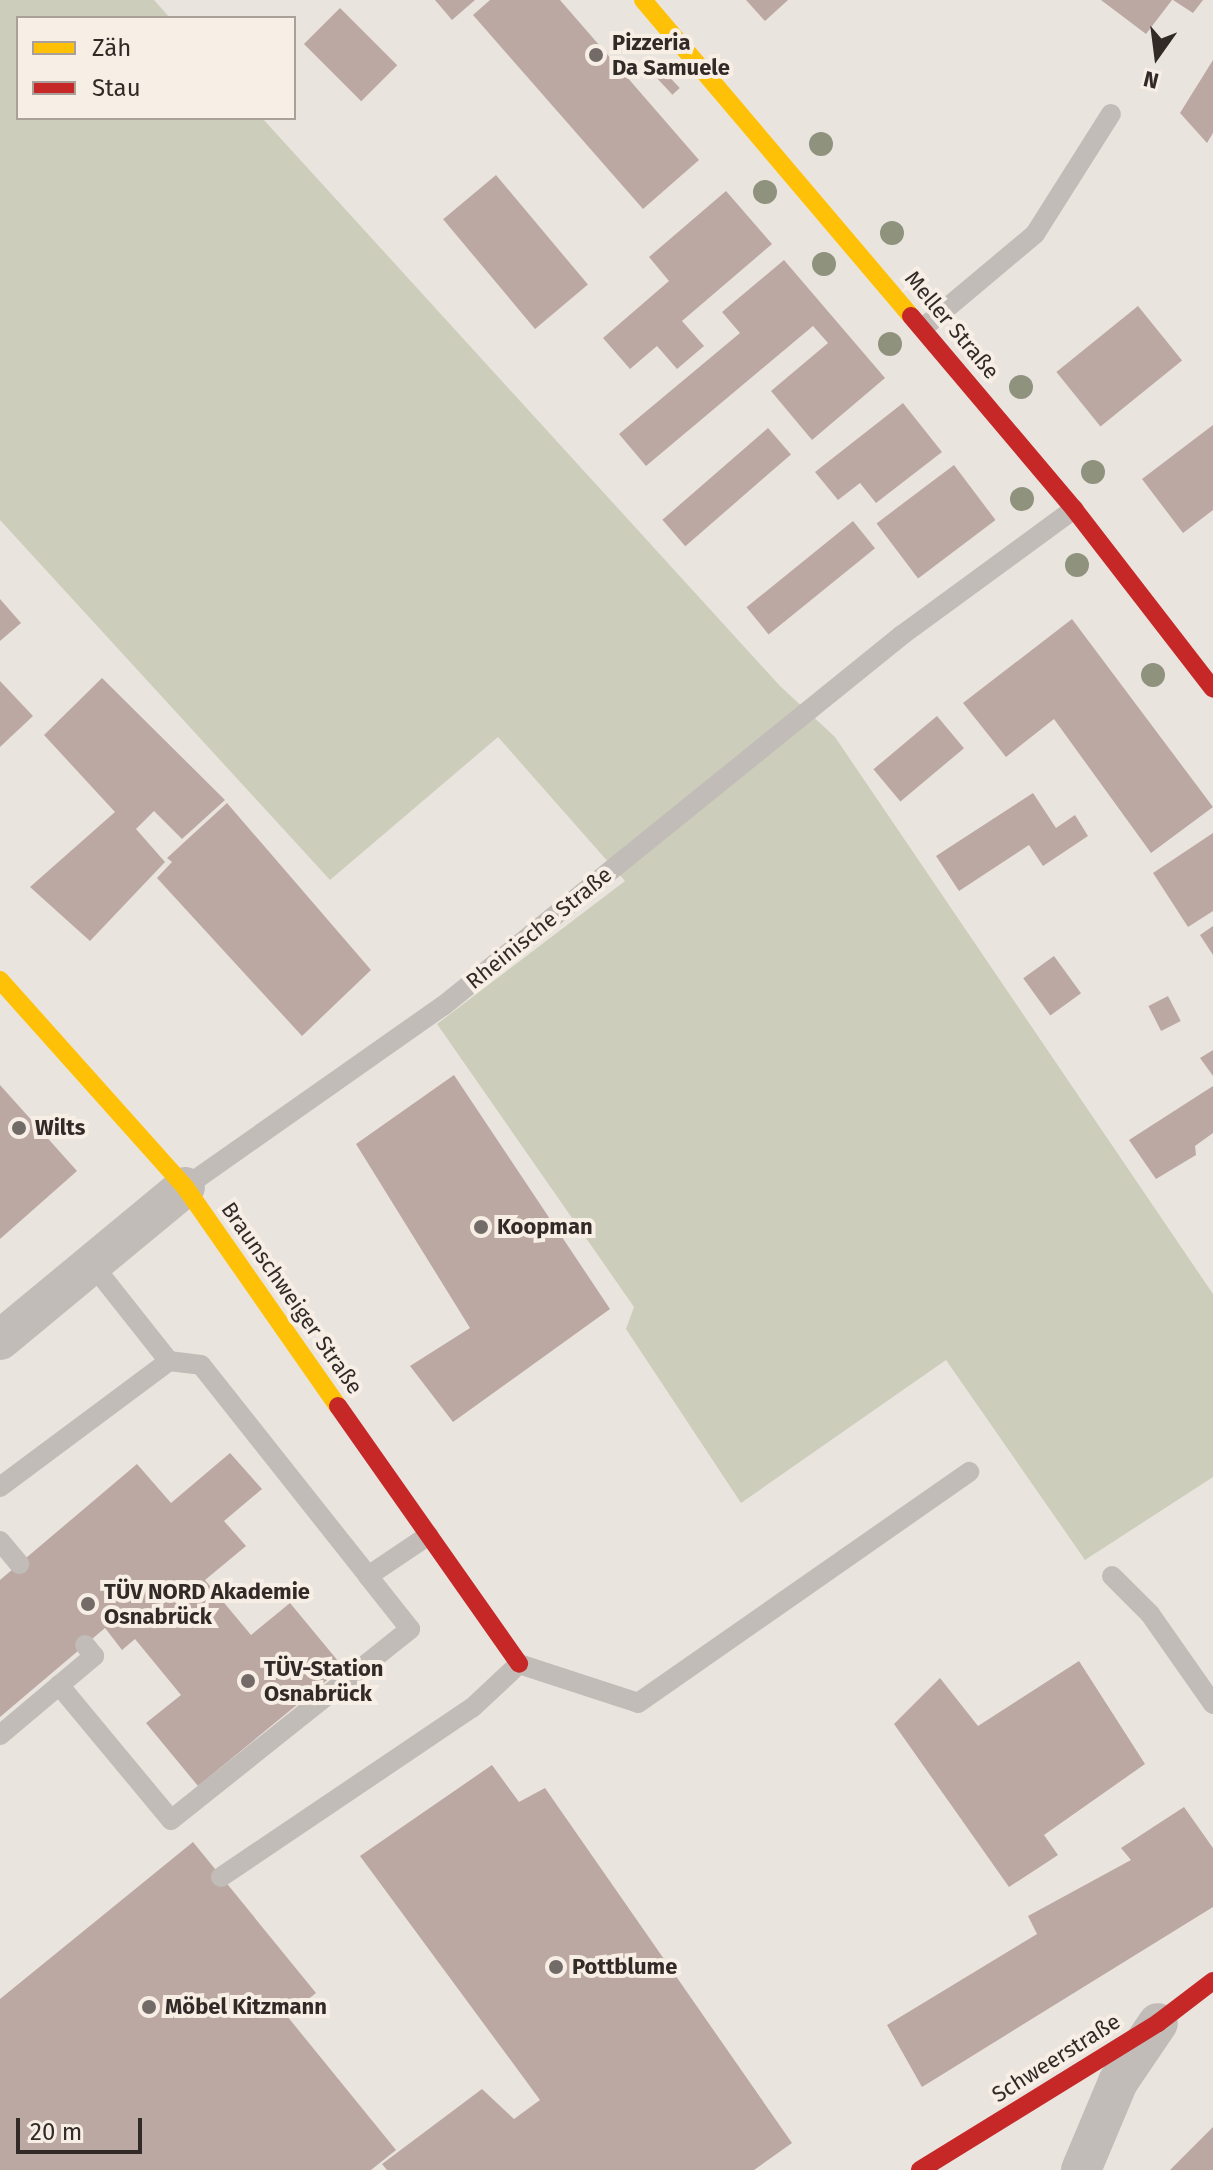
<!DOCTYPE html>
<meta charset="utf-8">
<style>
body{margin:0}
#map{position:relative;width:1213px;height:2170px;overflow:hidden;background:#eae4de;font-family:"Fira Sans",sans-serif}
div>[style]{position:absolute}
.green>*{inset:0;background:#cccdba}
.building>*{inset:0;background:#bca8a2;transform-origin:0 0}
.lane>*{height:20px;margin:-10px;padding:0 10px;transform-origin:10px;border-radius:10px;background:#c2bcb8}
.street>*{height:40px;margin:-20px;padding:0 20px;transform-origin:20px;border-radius:20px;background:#c2bcb8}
.slow>*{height:18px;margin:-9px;padding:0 9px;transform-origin:9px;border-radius:9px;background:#ffc107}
.jam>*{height:18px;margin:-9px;padding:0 9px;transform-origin:9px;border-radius:9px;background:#c62828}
.trees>*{width:24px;height:24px;margin:-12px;border-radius:50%;background:#8f927d}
.dots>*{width:22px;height:22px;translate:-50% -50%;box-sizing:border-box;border:4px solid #f7eee5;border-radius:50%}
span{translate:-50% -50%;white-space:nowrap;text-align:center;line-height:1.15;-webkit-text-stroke:8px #f7eee5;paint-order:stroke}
.poi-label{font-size:22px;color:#322a27;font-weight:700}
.left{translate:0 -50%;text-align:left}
.street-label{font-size:22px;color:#322a27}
.legend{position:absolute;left:16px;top:16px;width:280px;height:104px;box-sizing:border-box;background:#f7eee5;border:2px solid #a8a099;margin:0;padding:10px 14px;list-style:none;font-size:24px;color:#322a27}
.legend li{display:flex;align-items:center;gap:16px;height:40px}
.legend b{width:40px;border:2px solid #a8a099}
.north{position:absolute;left:1117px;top:16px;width:80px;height:80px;-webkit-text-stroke:6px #f7eee5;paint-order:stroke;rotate:194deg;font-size:22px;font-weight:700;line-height:32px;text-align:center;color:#322a27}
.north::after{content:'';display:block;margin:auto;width:28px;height:36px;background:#322a27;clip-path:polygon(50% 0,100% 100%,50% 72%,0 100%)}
.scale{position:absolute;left:16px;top:2118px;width:126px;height:36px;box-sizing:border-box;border:4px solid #322a27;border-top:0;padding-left:10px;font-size:24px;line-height:28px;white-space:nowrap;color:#322a27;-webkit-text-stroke:6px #f7eee5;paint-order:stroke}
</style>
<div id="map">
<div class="green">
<div style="clip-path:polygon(0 0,154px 0,170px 18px,18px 18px,18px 118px,262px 118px,780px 686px,835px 737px,1213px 1294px,1213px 1477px,1085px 1560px,946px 1360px,741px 1503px,626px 1329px,634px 1307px,437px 1024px,625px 881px,498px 737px,330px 880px,0 520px)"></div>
</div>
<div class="building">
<div style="clip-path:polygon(435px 0,475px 0,452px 20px)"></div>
<div style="clip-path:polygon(490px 0,560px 0,699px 160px,643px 209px,473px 15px)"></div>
<div style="clip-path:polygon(746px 0,788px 0,765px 21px)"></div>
<div style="clip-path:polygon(1101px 0,1172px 0,1146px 34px)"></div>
<div style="clip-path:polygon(1173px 0,1203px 0,1193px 13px)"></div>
<div style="left:340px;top:8px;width:81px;height:51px;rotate:45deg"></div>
<div style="clip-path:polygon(1213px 60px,1213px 133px,1207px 143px,1180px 113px)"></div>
<div style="left:662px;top:69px;width:26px;height:10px;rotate:47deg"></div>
<div style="left:496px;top:175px;width:143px;height:69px;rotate:50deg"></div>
<div style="clip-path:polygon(726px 191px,772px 244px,682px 321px,704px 346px,677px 369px,657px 346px,630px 369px,603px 338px,669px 281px,649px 257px)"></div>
<div style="clip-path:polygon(784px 260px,885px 378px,812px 440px,771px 391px,828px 343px,813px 326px,646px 466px,619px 434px,740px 333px,722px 312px)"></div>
<div style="left:1138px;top:306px;width:70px;height:105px;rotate:51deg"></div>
<div style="clip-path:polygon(903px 403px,942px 452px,876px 503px,860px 483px,838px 500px,815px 472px)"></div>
<div style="clip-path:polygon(1213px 425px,1213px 510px,1183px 533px,1142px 479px)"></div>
<div style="left:768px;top:428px;width:35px;height:140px;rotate:49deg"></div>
<div style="left:954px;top:465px;width:69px;height:97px;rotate:53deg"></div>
<div style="left:853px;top:521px;width:35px;height:137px;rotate:51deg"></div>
<div style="clip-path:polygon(0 599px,21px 623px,0 641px)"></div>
<div style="clip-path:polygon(1072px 619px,1213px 807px,1151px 853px,1054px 719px,1006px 757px,963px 703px)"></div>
<div style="clip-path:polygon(102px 678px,225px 800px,182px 839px,154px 811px,136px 829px,165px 862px,90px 941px,30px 887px,115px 812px,44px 735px)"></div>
<div style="clip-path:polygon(0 681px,33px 716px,0 747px)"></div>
<div style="left:937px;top:716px;width:42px;height:83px;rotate:50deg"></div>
<div style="clip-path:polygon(1033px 793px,1056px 828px,1075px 815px,1088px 836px,1043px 866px,1029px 845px,959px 891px,936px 856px)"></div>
<div style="clip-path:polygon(227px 803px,371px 970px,302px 1036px,157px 878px,172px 862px,167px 858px)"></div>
<div style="clip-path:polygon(1213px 833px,1213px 911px,1188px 927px,1153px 873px)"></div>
<div style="clip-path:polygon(1213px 926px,1213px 955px,1200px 935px)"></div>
<div style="left:1054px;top:956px;width:46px;height:38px;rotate:54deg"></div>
<div style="left:1168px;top:996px;width:28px;height:22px;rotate:63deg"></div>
<div style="clip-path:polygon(1213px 1050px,1213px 1076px,1200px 1058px)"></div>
<div style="clip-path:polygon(454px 1075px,610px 1309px,453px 1422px,410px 1366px,470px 1328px,356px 1144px)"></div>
<div style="clip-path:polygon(0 1085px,77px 1171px,0 1239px)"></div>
<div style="clip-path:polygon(1213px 1086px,1213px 1133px,1195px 1146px,1196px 1155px,1156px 1179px,1129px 1140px)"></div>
<div style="clip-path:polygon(230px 1453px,262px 1489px,224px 1521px,246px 1546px,205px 1580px,251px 1635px,290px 1603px,343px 1667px,198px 1786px,146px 1723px,181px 1695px,135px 1639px,122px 1650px,105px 1628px,0 1717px,0 1580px,137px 1464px,171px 1503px)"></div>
<div style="clip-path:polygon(1079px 1661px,1145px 1764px,1044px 1835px,1058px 1855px,1009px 1887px,894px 1724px,940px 1678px,978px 1726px)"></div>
<div style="clip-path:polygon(492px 1765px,519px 1802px,545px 1788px,792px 2143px,754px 2170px,387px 2170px,382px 2164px,482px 2089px,514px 2119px,540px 2100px,360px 1856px)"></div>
<div style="clip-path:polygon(1184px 1807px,1213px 1848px,1213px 1907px,922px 2087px,887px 2025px,1037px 1934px,1028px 1916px,1131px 1860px,1121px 1848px)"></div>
<div style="clip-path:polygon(193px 1842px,316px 1993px,287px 2016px,396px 2150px,371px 2170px,0 2170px,0 1999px)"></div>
<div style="clip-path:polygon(1213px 2127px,1213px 2170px,1170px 2170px)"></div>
</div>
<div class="lane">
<div style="left:923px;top:328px;width:146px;rotate:-40deg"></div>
<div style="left:1035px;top:234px;width:142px;rotate:-57.7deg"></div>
<div style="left:185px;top:1187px;width:315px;rotate:-35.1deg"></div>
<div style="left:443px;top:1006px;width:590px;rotate:-38.95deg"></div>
<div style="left:902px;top:635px;width:213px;rotate:-36.2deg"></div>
<div style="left:92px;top:1264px;width:124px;rotate:51.6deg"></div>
<div style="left:0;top:1487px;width:211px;rotate:-36.7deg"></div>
<div style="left:169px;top:1361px;width:32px;rotate:7deg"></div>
<div style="left:201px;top:1365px;width:269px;rotate:51.6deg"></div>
<div style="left:368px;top:1576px;width:73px;rotate:-33.9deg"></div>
<div style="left:0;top:1541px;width:30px;rotate:50deg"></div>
<div style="left:1112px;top:1576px;width:54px;rotate:45deg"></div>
<div style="left:1150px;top:1614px;width:110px;rotate:55deg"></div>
<div style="left:59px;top:1685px;width:175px;rotate:50.3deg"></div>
<div style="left:171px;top:1820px;width:306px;rotate:-38.6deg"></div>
<div style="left:410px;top:1629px;width:68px;rotate:-128.4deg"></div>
<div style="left:0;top:1735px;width:123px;rotate:-40deg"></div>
<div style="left:94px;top:1656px;width:14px;rotate:-129deg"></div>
<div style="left:221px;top:1877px;width:303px;rotate:-34deg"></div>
<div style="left:472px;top:1708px;width:64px;rotate:-43.1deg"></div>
<div style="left:519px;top:1664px;width:125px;rotate:18.1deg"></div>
<div style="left:638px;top:1703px;width:404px;rotate:-34.9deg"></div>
</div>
<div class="street">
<div style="left:0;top:1340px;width:240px;rotate:-39.6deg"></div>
<div style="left:1081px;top:2170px;width:95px;rotate:-67.2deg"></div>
<div style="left:1118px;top:2082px;width:71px;rotate:-55.9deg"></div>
</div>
<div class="slow">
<div style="left:643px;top:0;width:414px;rotate:49.7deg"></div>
<div style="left:0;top:980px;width:278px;rotate:48.2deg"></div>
<div style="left:185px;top:1187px;width:267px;rotate:55.1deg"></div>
</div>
<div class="jam">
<div style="left:911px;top:316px;width:253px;rotate:49.8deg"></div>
<div style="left:1074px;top:509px;width:227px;rotate:52.3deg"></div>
<div style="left:338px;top:1406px;width:315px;rotate:54.9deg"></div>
<div style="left:920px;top:2170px;width:280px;rotate:-31.7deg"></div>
<div style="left:1158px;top:2023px;width:69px;rotate:-37.4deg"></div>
</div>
<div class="trees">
<div style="left:821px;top:144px"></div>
<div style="left:765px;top:192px"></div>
<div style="left:892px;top:233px"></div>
<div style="left:824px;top:264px"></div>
<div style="left:890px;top:344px"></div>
<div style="left:1021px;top:387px"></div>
<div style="left:1093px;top:472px"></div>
<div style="left:1022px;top:499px"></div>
<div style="left:1077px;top:565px"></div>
<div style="left:1153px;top:675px"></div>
</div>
<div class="dots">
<div style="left:596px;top:55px;background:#726b67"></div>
<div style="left:19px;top:1128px;background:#726b67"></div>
<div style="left:481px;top:1227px;background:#726b67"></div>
<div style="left:88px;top:1604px;background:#726b67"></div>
<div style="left:248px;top:1681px;background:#726b67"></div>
<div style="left:556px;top:1967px;background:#726b67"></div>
<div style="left:149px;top:2007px;background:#726b67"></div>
</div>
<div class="poi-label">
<span class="left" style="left:612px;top:55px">Pizzeria<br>Da Samuele</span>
<span class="left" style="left:35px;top:1128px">Wilts</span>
<span class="left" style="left:497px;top:1227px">Koopman</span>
<span class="left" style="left:104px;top:1604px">TÜV NORD Akademie<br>Osnabrück</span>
<span class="left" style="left:264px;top:1681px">TÜV-Station<br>Osnabrück</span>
<span class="left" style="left:572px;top:1967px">Pottblume</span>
<span class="left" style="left:165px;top:2007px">Möbel Kitzmann</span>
</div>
<div class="street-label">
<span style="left:952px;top:325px;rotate:50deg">Meller Straße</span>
<span style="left:539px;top:928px;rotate:-39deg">Rheinische Straße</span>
<span style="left:292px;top:1298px;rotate:55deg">Braunschweiger Straße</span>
<span style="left:1056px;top:2058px;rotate:-32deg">Schweerstraße</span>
</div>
<ul class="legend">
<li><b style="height:10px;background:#ffc107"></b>Zäh</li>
<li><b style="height:10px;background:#c62828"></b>Stau</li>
</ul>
<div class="north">N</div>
<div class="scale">20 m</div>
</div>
